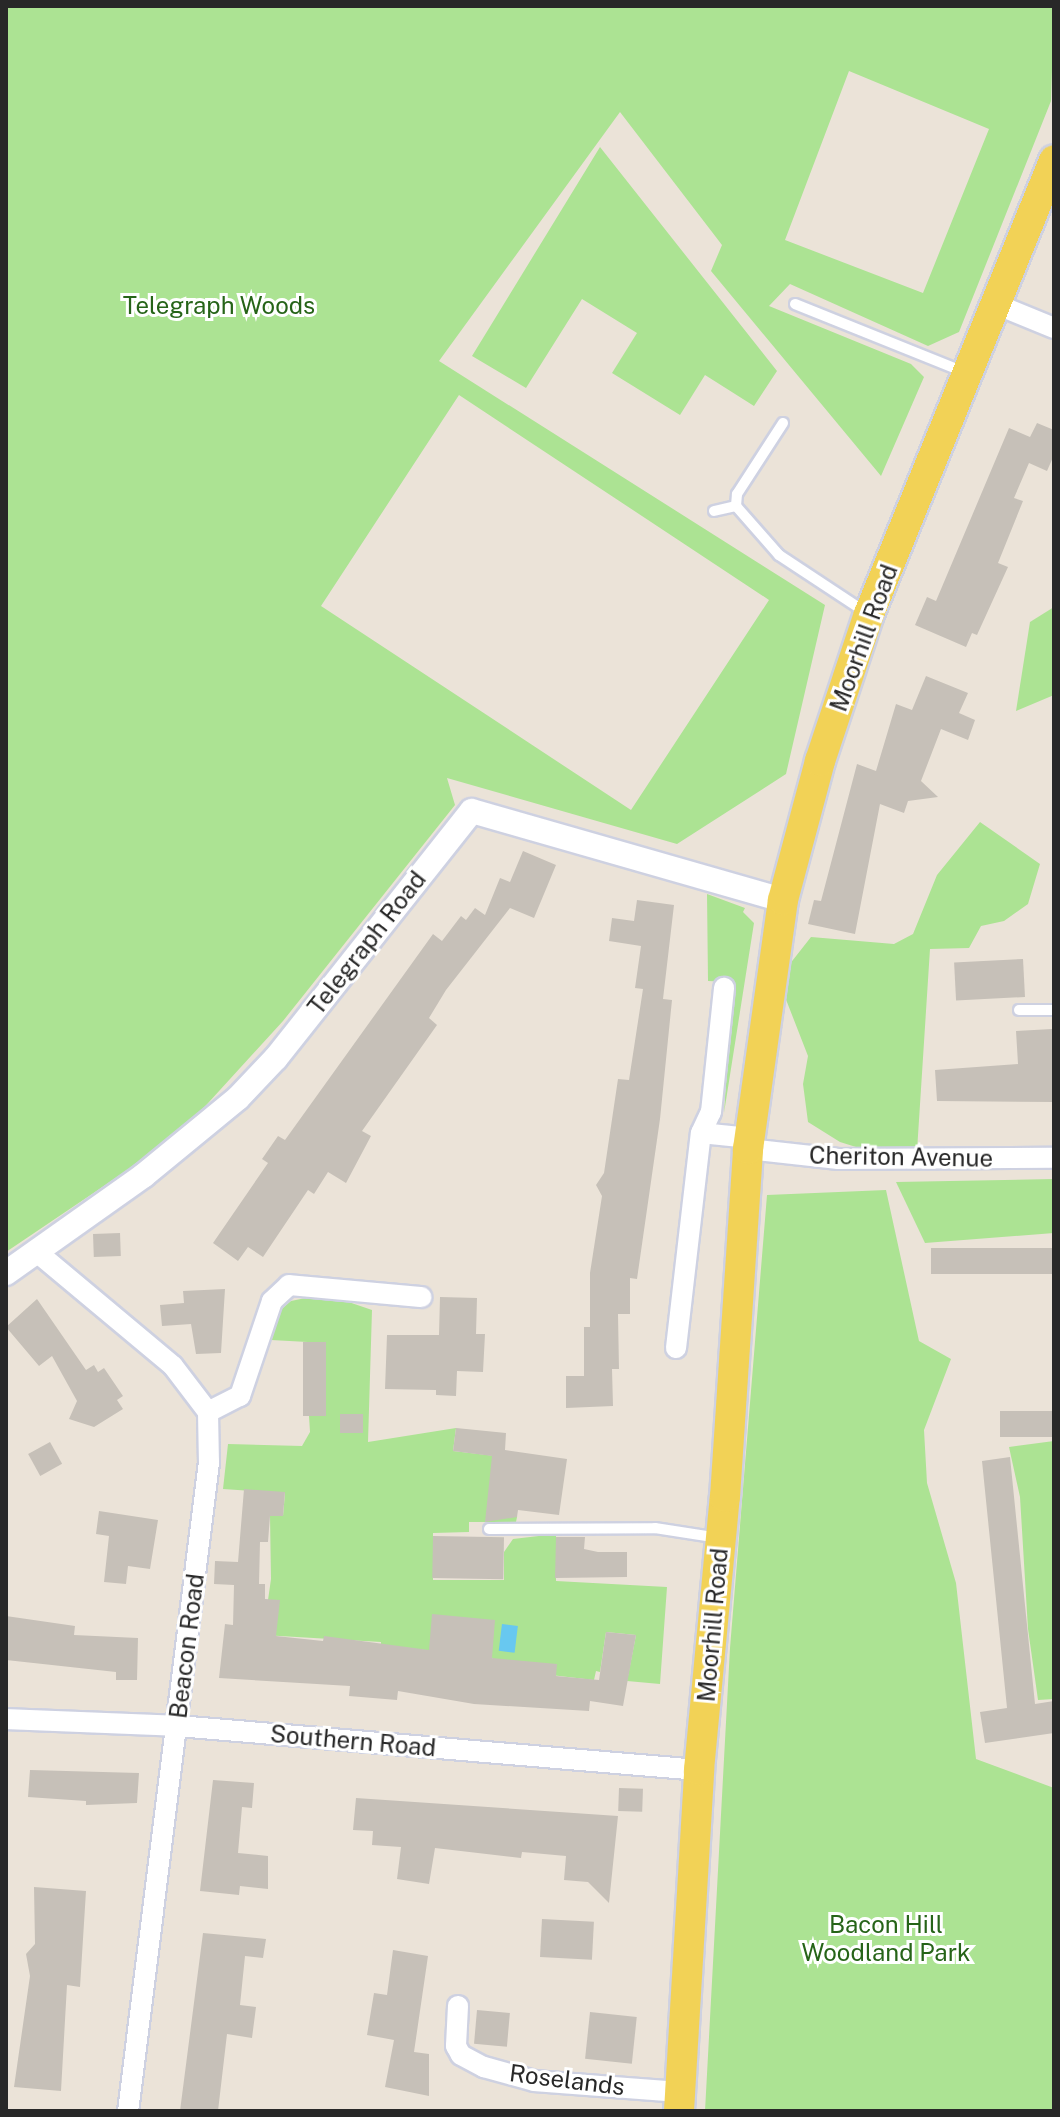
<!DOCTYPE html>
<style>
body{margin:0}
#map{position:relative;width:1060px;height:2117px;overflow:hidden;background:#ebe3d8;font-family:"Public Sans",sans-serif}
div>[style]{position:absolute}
.green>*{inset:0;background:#ace393}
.water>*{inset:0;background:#68c8f0;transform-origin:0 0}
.building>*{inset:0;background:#c6c0b8;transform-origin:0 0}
.roads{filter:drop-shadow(2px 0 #ced1e1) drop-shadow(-2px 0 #ced1e1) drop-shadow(0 2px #ced1e1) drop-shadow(0 -2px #ced1e1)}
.service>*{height:10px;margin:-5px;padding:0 5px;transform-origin:5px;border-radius:5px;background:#fff}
.minor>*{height:20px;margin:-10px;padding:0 10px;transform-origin:10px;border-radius:10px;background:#fff}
.tertiary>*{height:24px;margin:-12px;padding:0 12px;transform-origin:12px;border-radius:12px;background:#fff}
.primary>*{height:30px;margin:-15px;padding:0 15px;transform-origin:15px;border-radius:15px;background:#f2d256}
span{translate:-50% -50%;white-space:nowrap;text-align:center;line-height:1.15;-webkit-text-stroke:6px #fff;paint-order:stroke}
.park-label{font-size:24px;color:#266418}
.street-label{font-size:24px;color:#282828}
.frame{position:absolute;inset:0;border:8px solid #282828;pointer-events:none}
</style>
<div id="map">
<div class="green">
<div style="clip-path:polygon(evenodd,6px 6px,1054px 6px,1051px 101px,959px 332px,928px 346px,790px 284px,769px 306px,911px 364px,924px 377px,881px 476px,711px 271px,722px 245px,620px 112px,439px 361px,825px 605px,786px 774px,677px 844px,447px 778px,455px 805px,283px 1021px,178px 1136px,6px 1252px,6px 6px,849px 71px,989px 129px,923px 293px,785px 240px,849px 71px,6px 6px,459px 395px,769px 600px,631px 810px,321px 606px,459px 395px)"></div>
<div style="clip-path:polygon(600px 147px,777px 371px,754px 406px,705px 375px,680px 415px,612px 373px,637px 333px,582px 299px,526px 388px,472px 356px)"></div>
<div style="clip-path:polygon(1054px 607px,1054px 695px,1016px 711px,1030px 622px)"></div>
<div style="clip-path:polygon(980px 822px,1040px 864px,1028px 904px,1004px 921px,981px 926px,969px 948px,930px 949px,917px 1151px,872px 1152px,840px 1142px,808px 1122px,803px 1084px,808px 1056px,778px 979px,811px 937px,894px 944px,913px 934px,937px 875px)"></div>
<div style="clip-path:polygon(707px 894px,745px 908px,743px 912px,754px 923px,724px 1113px,732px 991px,730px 982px,708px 981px)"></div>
<div style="clip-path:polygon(1054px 1179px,1054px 1233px,925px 1243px,896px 1182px)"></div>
<div style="clip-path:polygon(886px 1190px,919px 1341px,951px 1359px,924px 1430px,927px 1483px,956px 1583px,976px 1759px,1054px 1788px,1054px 2111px,705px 2111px,730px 1648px,767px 1195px)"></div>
<div style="clip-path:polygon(325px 1294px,372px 1310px,368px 1442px,456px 1428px,453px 1451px,504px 1457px,487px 1514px,517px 1517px,516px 1522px,469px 1522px,469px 1532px,433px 1533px,433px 1580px,504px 1580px,504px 1552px,513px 1539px,556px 1534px,556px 1581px,667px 1587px,660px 1684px,627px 1681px,636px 1635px,606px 1632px,600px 1672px,596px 1671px,594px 1680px,542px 1674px,542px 1663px,492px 1670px,493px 1658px,407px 1648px,380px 1657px,381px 1642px,263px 1635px,271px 1579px,270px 1516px,283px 1516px,285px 1493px,223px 1489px,228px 1444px,302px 1446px,310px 1432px,309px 1416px,324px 1416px,326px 1343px,271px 1340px,280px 1310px,291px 1301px)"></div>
<div style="clip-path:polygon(1054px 1441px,1054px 1699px,1038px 1700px,1028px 1629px,1020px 1497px,1009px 1447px)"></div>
</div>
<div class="water">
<div style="left:502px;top:1624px;width:16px;height:27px;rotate:7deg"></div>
</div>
<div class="building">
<div style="clip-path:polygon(1037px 423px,1054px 430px,1054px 455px,1047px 471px,1029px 463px,1014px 498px,1023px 501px,998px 563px,1008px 567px,977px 635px,972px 633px,966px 647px,915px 625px,927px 597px,936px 601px,1009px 428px,1030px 437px)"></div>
<div style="clip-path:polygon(926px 676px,968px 693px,959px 713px,975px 720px,968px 740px,941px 729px,921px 781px,938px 797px,908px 801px,904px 813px,880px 804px,855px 934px,808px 924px,814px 900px,821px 901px,857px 764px,876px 771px,896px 704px,912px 710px)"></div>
<div style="clip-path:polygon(523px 851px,556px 865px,534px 918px,510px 908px,446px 990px,429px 1018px,437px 1025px,362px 1131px,371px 1136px,346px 1183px,328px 1172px,314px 1194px,308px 1190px,263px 1257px,248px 1247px,238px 1261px,213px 1243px,268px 1163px,262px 1159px,278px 1136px,285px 1140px,433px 934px,442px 941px,461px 916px,466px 920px,475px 908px,485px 915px,500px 878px,510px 882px)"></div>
<div style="clip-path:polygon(637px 900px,674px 905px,663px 999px,672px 1000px,660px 1119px,637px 1279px,630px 1278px,630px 1314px,618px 1314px,619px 1369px,612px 1369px,613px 1406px,566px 1408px,566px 1376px,584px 1376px,584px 1327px,590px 1327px,590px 1273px,602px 1196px,596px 1185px,604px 1173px,618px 1079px,629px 1080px,643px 989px,635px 988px,641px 946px,609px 941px,612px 918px,634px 921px)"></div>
<div style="left:1023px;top:959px;width:38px;height:69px;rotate:87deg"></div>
<div style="clip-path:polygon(1052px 1029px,1054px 1102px,937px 1101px,935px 1070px,1018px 1064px,1016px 1031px)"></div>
<div style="left:120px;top:1233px;width:23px;height:27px;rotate:88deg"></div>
<div style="left:1054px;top:1248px;width:26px;height:123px;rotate:90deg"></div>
<div style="clip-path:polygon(225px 1289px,221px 1353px,196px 1354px,191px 1324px,162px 1326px,160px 1305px,184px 1303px,183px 1291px)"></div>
<div style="clip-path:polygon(440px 1297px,477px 1298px,476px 1334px,485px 1334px,483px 1372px,457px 1371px,456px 1396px,436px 1395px,436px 1390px,385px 1389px,387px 1335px,439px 1335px)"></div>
<div style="clip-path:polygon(37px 1299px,86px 1370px,94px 1365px,98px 1372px,104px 1368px,123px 1396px,117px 1400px,123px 1409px,94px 1427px,69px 1419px,77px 1401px,52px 1356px,39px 1366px,6px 1327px)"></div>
<div style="left:303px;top:1342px;width:23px;height:74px"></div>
<div style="left:1054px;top:1411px;width:26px;height:54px;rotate:90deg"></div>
<div style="left:340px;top:1414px;width:23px;height:19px"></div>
<div style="clip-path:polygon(456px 1428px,506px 1433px,505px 1450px,567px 1459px,559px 1515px,518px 1510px,517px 1517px,485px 1522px,492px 1456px,453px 1451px)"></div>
<div style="left:50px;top:1442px;width:25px;height:25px;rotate:61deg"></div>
<div style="clip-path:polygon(1010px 1457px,1035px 1704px,1054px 1701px,1054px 1733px,985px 1743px,980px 1712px,1007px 1708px,982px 1461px)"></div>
<div style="clip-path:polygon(244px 1489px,285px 1492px,283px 1516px,270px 1516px,268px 1542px,260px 1542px,259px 1584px,265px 1584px,265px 1599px,280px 1600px,276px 1636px,323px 1641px,324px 1636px,429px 1650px,432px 1614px,495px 1620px,492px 1658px,557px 1664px,556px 1676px,599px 1680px,606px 1632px,636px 1635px,623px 1706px,590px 1701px,589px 1711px,474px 1704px,398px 1691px,397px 1700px,349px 1696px,350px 1686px,219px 1678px,225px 1624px,233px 1625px,234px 1585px,214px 1584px,215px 1561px,238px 1562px)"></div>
<div style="clip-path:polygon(99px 1511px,158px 1520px,150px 1569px,128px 1566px,126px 1584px,104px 1582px,109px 1536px,96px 1534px)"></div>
<div style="left:433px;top:1536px;width:71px;height:42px;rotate:1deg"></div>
<div style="clip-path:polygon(556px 1537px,585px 1537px,584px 1549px,598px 1552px,627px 1552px,627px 1577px,555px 1578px)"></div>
<div style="clip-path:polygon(6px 1616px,75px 1626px,74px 1635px,138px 1638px,137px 1680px,116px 1680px,116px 1672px,6px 1660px)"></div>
<div style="clip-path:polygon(30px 1770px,139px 1773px,137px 1803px,86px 1805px,86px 1801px,28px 1797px)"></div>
<div style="clip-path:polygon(213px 1780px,254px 1783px,252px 1808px,242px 1807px,238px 1853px,268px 1856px,268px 1889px,240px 1886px,239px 1895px,200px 1891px)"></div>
<div style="left:619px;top:1788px;width:24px;height:23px;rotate:2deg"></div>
<div style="clip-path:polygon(356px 1798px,618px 1816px,609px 1903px,588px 1882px,564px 1880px,566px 1856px,522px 1852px,521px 1858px,435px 1848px,429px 1884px,397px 1879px,401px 1847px,372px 1845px,373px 1831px,353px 1830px)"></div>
<div style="clip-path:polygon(34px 1887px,86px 1891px,80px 1987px,67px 1985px,61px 2091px,14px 2087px,30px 1976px,26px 1954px,35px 1944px)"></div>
<div style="left:542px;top:1919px;width:52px;height:38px;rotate:3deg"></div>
<div style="clip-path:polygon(203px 1933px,266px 1939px,263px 1958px,245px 1956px,240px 2005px,256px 2007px,252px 2038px,227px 2034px,218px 2111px,180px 2111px)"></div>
<div style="clip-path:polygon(393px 1950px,428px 1956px,414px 2052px,429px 2054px,429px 2096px,385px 2087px,394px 2040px,367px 2035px,374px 1993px,387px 1995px)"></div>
<div style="left:477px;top:2010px;width:33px;height:34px;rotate:5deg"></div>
<div style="left:590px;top:2012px;width:47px;height:47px;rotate:6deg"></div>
</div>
<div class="roads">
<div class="service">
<div style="left:795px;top:304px;width:182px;rotate:21.9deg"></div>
<div style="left:783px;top:423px;width:85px;rotate:122.9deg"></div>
<div style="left:737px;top:494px;width:12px;rotate:95deg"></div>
<div style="left:736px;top:506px;width:65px;rotate:48.7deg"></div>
<div style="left:779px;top:555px;width:105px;rotate:33.4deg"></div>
<div style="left:714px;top:511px;width:23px;rotate:-13deg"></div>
<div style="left:1019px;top:1010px;width:35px"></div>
<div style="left:489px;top:1529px;width:166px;rotate:-0.3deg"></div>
<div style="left:655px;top:1528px;width:65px;rotate:8.9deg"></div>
</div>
<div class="minor">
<div style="left:993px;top:303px;width:66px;rotate:22.3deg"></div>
<div style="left:701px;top:1133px;width:49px;rotate:5.8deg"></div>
<div style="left:748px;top:1149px;width:91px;rotate:6.3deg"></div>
<div style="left:838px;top:1159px;width:216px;rotate:-0.3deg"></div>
<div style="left:38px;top:1253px;width:176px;rotate:39.9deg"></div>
<div style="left:173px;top:1366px;width:58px;rotate:52.7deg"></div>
<div style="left:208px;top:1412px;width:50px;rotate:88.9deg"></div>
<div style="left:209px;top:1462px;width:654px;rotate:97.11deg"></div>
<div style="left:676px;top:1348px;width:216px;rotate:-83.4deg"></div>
<div style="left:701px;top:1133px;width:23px;rotate:-65deg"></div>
<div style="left:711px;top:1112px;width:125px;rotate:-84deg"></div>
<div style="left:208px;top:1412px;width:36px;rotate:-27deg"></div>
<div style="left:240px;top:1396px;width:100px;rotate:-71.4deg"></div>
<div style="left:272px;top:1301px;width:23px;rotate:-43deg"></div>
<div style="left:289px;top:1285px;width:133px;rotate:5.2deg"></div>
<div style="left:6px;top:1719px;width:172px;rotate:2.3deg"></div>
<div style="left:178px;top:1726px;width:523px;rotate:4.83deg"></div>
<div style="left:458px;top:2006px;width:40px;rotate:92.9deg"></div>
<div style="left:456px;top:2046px;width:10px;rotate:61deg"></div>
<div style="left:461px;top:2055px;width:26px;rotate:28deg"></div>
<div style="left:484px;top:2067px;width:52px;rotate:15.6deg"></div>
<div style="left:534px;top:2081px;width:146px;rotate:4.3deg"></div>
</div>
<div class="tertiary">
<div style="left:6px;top:1273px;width:168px;rotate:-35.3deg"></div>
<div style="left:143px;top:1176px;width:123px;rotate:-39.4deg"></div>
<div style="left:238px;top:1098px;width:55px;rotate:-46.5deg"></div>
<div style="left:276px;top:1058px;width:315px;rotate:-51.6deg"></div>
<div style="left:472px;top:811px;width:323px;rotate:16deg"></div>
</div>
<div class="primary">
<div style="left:679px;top:2111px;width:342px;rotate:-86.6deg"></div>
<div style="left:699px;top:1770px;width:274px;rotate:-84.6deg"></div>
<div style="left:725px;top:1497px;width:349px;rotate:-86.2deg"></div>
<div style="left:748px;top:1149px;width:251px;rotate:-82deg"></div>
<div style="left:783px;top:900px;width:144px;rotate:-75.1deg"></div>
<div style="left:820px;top:761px;width:155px;rotate:-71.6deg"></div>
<div style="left:869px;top:614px;width:490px;rotate:-67.8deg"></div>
</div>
</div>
<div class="park-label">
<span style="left:219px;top:306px">Telegraph Woods</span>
<span style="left:886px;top:1939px">Bacon Hill<br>Woodland Park</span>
</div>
<div class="street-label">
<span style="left:864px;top:638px;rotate:-70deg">Moorhill Road</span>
<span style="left:367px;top:943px;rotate:-52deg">Telegraph Road</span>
<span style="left:901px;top:1157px;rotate:1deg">Cheriton Avenue</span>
<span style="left:713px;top:1625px;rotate:-85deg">Moorhill Road</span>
<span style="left:187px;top:1646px;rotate:-83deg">Beacon Road</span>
<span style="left:353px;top:1741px;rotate:5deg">Southern Road</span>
<span style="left:567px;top:2080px;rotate:7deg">Roselands</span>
</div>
<div class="frame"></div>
</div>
